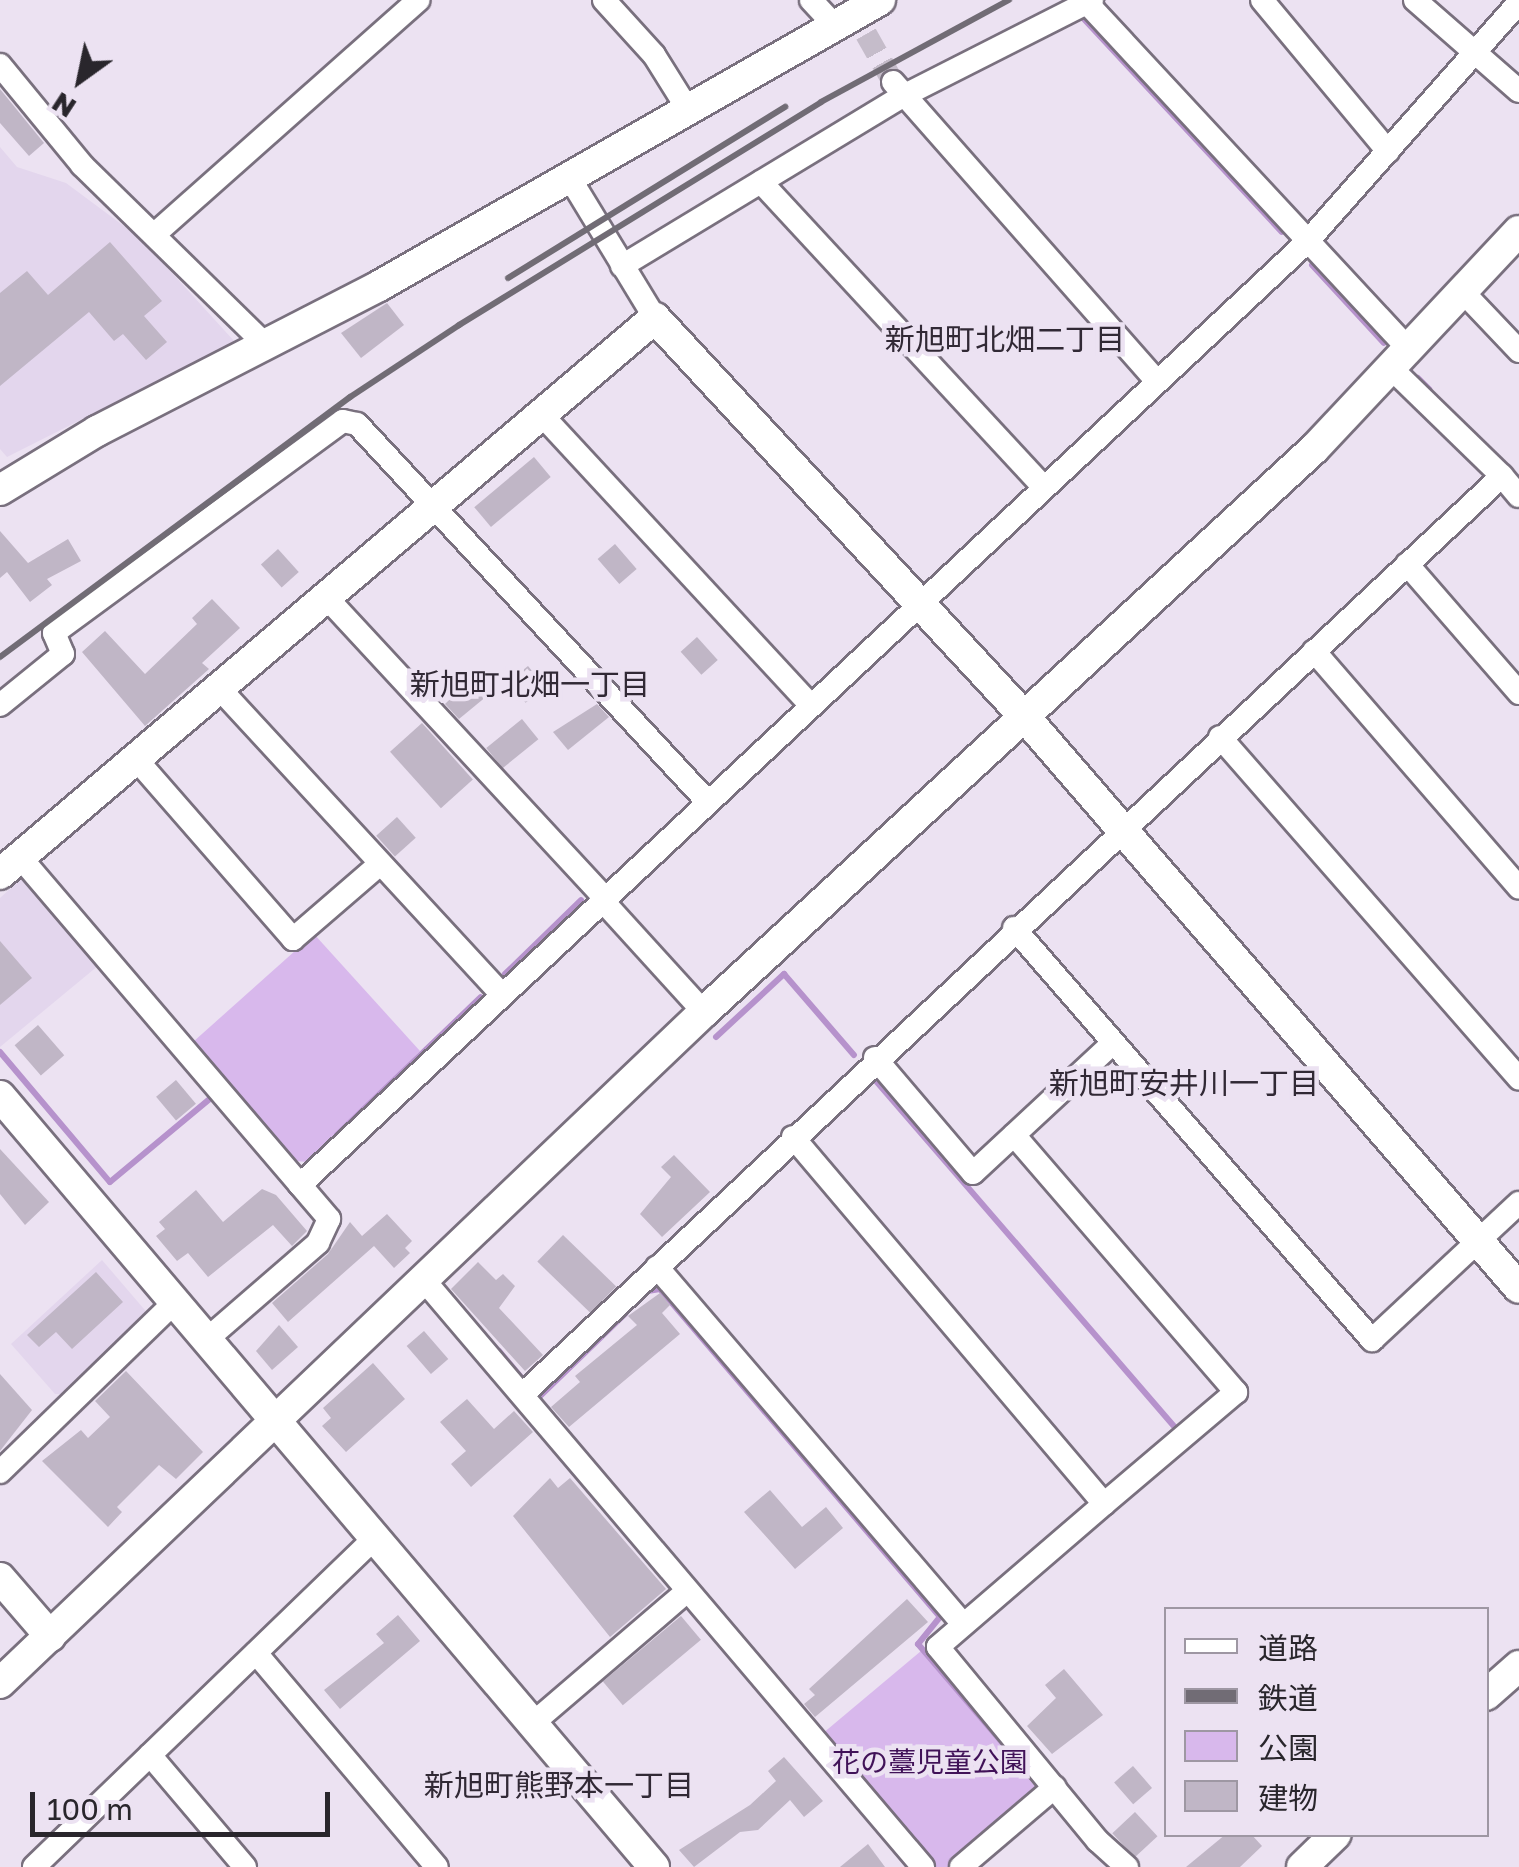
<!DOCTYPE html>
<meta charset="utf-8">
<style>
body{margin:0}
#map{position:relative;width:1519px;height:1867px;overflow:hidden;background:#ece2f2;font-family:"Golos Text","Noto Sans JP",sans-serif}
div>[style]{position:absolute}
.built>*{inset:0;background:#e3d6ed}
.green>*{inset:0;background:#d8b8ec}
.stream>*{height:6px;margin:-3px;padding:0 3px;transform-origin:3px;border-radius:3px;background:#b692cc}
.building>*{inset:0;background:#c0b6c6;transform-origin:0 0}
.street-tunnel>*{height:22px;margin-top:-11px;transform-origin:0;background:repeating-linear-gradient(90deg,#c5bcca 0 22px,transparent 0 33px)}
.roads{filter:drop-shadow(2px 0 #79707e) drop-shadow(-2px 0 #79707e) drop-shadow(0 2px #79707e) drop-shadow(0 -2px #79707e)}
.street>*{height:22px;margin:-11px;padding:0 11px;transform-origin:11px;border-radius:11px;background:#fff}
.secondary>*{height:30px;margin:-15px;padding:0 15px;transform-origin:15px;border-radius:15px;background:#fff}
.rail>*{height:6px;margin:-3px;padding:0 3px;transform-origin:3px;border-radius:3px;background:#716c75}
span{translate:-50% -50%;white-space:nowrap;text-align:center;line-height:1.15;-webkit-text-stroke:9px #ece2f2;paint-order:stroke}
.park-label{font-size:28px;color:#411258}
.neighbourhood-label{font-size:30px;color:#312935}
.legend{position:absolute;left:1164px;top:1607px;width:325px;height:230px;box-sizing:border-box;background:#ece2f2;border:2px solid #9e97a3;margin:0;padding:12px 18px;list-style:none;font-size:30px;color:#29262c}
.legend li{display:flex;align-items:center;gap:20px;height:50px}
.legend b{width:50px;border:2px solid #9e97a3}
.north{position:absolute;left:30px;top:30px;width:100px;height:100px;-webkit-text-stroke:8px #ece2f2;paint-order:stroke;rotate:213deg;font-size:28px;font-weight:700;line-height:40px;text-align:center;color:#29262c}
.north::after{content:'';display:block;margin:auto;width:35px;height:45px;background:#29262c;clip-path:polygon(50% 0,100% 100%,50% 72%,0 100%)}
.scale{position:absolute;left:30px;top:1792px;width:300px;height:45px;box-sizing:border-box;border:5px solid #29262c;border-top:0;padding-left:12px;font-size:30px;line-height:35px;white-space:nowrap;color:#29262c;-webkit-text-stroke:8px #ece2f2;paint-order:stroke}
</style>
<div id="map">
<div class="built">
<div style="clip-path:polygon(0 147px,17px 167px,66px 183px,140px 238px,235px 342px,7px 457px,0 449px)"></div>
<div style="clip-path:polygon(23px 877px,99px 965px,0 1047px,0 898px)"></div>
<div style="clip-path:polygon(102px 1260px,150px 1316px,66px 1394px,55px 1394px,11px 1344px)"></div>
</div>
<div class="green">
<div style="clip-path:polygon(314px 934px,420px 1051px,307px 1162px,296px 1161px,193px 1042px)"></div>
<div style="clip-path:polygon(921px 1651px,1039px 1791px,948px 1867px,934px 1867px,822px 1734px)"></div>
</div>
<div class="stream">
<div style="left:1083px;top:18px;width:292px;rotate:47.1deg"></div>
<div style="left:1312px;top:265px;width:106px;rotate:47.3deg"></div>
<div style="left:1418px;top:378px;width:16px;rotate:45deg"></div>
<div style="left:505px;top:974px;width:106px;rotate:-44.2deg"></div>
<div style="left:716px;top:1037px;width:93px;rotate:-42.8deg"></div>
<div style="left:784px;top:974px;width:107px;rotate:49.2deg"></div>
<div style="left:0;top:1052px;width:170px;rotate:49.8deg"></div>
<div style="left:110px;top:1182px;width:133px;rotate:-39.8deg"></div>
<div style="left:876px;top:1081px;width:459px;rotate:49.2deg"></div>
<div style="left:337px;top:1135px;width:199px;rotate:-43.8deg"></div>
<div style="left:648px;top:1291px;width:12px;rotate:-9deg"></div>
<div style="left:660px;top:1289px;width:431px;rotate:49.5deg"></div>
<div style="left:940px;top:1617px;width:35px;rotate:129deg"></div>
<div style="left:918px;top:1644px;width:171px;rotate:49.5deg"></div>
<div style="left:499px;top:1351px;width:34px;rotate:50deg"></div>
<div style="left:539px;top:1397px;width:120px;rotate:-44deg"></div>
</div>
<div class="building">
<div style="clip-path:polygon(0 89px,44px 143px,29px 156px,0 123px)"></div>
<div style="clip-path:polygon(110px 242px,162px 301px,144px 316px,167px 342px,146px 360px,123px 334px,114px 341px,89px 312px,0 386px,0 293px,27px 271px,48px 295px)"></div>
<div style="clip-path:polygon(387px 303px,404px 325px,361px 358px,341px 333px)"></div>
<div style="left:534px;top:457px;width:26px;height:78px;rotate:50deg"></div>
<div style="clip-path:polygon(0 531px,28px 563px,68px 539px,81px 561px,47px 579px,52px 585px,30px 602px,7px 572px,0 578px)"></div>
<div style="left:615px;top:544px;width:33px;height:23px;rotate:49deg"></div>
<div style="left:278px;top:549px;width:31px;height:23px;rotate:48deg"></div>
<div style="clip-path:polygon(212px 599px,240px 628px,202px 663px,209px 669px,145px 726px,82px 652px,105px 631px,145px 674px,197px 624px,192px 618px)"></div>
<div style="left:697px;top:637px;width:31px;height:22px;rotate:48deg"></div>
<div style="left:528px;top:666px;width:27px;height:25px;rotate:51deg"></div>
<div style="clip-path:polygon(477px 673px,493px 691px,459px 719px,445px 704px)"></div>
<div style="clip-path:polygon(597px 704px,609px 717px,568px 750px,553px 732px)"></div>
<div style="left:522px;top:719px;width:26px;height:46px;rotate:51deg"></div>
<div style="left:422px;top:723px;width:76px;height:43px;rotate:48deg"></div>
<div style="left:397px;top:817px;width:28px;height:28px;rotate:48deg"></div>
<div style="clip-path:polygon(0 941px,32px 978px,0 1005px)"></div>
<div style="left:38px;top:1025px;width:40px;height:31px;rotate:49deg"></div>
<div style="left:176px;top:1080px;width:31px;height:26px;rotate:50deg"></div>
<div style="clip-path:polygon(0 1149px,49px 1202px,25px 1225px,0 1194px)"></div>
<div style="clip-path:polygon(674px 1155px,710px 1192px,662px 1237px,640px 1214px,671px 1177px,661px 1167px)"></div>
<div style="clip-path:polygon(262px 1189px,276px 1195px,307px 1231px,292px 1246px,273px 1225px,208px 1277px,188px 1253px,177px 1261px,156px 1236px,165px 1229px,159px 1222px,196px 1190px,223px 1222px)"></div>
<div style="clip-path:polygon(387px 1214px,412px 1241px,405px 1248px,410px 1253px,394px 1268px,374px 1246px,288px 1322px,272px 1303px,328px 1254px,350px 1222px,362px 1236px)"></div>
<div style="left:563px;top:1235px;width:74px;height:37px;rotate:44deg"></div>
<div style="clip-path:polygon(478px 1262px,496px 1280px,503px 1274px,515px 1286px,499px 1308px,543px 1355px,525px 1371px,451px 1289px)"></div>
<div style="clip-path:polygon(96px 1272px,123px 1302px,72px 1349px,56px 1332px,39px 1347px,27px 1335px)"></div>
<div style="clip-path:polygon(660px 1293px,670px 1305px,662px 1313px,680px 1334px,569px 1427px,551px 1407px,580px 1382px,575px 1376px,637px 1325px,628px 1316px)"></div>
<div style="clip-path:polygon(279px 1325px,298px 1347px,272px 1370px,256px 1351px)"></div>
<div style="left:424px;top:1331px;width:37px;height:23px;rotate:49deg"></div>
<div style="clip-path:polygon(373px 1363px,405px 1399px,346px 1452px,322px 1426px,331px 1418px,323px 1408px)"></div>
<div style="clip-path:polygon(126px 1371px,203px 1452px,176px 1479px,159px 1465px,117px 1507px,122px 1512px,108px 1527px,42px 1461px,81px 1430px,88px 1438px,110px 1417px,95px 1401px)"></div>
<div style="clip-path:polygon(0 1374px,32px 1410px,0 1451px)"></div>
<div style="clip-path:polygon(467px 1399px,494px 1429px,514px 1411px,533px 1432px,471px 1487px,451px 1464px,466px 1451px,440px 1422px)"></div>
<div style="clip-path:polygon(550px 1478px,558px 1488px,570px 1478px,666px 1589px,610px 1637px,513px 1516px)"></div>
<div style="clip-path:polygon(770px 1490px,802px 1527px,826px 1507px,843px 1528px,795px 1569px,744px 1512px)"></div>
<div style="clip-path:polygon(907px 1599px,928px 1622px,815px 1717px,804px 1704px,815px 1695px,809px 1689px)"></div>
<div style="clip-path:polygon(398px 1615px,420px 1641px,340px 1709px,324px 1690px,384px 1643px,376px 1634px)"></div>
<div style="left:681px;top:1616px;width:31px;height:102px;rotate:50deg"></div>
<div style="clip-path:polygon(1064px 1669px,1103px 1715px,1052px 1754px,1027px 1726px,1056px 1698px,1045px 1685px)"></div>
<div style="clip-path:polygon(784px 1757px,823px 1801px,804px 1817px,790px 1800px,758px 1830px,740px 1832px,694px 1867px,679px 1850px,750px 1805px,776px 1781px,768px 1771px)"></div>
<div style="left:1133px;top:1766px;width:29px;height:25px;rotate:49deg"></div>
<div style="left:1135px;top:1812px;width:33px;height:31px;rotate:47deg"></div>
<div style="clip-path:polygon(1226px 1834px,1251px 1834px,1262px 1846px,1240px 1867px,1186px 1867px)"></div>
<div style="clip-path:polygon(868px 1844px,885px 1867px,840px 1867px)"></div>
</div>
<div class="street-tunnel">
<div style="left:866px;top:34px;width:55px;rotate:60.6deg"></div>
</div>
<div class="roads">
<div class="street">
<div style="left:604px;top:0;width:74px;rotate:47.7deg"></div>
<div style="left:654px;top:55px;width:66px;rotate:58deg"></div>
<div style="left:811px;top:0;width:33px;rotate:47deg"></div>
<div style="left:1262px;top:0;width:197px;rotate:50.2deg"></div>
<div style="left:1415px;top:0;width:138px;rotate:41.2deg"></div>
<div style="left:1087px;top:3px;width:475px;rotate:47.1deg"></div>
<div style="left:0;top:65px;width:129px;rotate:50.6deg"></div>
<div style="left:82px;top:165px;width:257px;rotate:44.4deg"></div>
<div style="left:893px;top:82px;width:399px;rotate:48.6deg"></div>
<div style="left:571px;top:180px;width:162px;rotate:58.7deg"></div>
<div style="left:761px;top:182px;width:415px;rotate:47.2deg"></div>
<div style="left:156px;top:233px;width:351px;rotate:-41.6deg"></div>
<div style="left:622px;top:266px;width:328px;rotate:-31.2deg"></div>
<div style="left:903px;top:96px;width:212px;rotate:-26.9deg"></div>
<div style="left:1464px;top:293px;width:80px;rotate:46.5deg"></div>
<div style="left:1393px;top:370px;width:152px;rotate:44.2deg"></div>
<div style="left:541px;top:414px;width:396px;rotate:47.2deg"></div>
<div style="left:1407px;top:564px;width:171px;rotate:49deg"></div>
<div style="left:326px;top:597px;width:409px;rotate:47.2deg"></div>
<div style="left:1314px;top:651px;width:313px;rotate:49.1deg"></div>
<div style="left:219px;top:688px;width:415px;rotate:47.3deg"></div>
<div style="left:0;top:705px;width:81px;rotate:-39deg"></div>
<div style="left:63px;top:654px;width:23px;rotate:-113deg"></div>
<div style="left:54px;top:633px;width:358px;rotate:-36.3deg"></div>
<div style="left:343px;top:421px;width:14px;rotate:12deg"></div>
<div style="left:357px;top:424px;width:514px;rotate:47.13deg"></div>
<div style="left:1220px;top:737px;width:454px;rotate:48.8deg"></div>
<div style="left:136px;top:759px;width:239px;rotate:48.9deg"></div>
<div style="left:293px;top:939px;width:115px;rotate:-40.8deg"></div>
<div style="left:20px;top:857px;width:476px;rotate:49.5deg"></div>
<div style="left:329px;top:1219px;width:26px;rotate:115deg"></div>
<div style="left:318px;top:1243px;width:148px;rotate:139.1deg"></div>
<div style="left:601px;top:899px;width:153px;rotate:47.7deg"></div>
<div style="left:1014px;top:928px;width:546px;rotate:49.01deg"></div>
<div style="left:1372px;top:1340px;width:201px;rotate:-43deg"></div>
<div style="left:875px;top:1058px;width:151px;rotate:49.6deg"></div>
<div style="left:973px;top:1173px;width:191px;rotate:-42.9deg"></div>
<div style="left:1014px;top:1135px;width:340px;rotate:49.2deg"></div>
<div style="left:1236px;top:1392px;width:173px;rotate:139.7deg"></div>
<div style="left:793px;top:1137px;width:481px;rotate:49.7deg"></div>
<div style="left:1104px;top:1504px;width:219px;rotate:139.3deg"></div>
<div style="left:938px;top:1647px;width:251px;rotate:50.5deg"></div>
<div style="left:1098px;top:1841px;width:39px;rotate:42deg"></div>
<div style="left:300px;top:1185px;width:1380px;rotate:-43.12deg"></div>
<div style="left:1307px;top:242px;width:320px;rotate:-48.5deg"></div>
<div style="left:657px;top:1267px;width:470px;rotate:49.4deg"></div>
<div style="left:423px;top:1279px;width:772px;rotate:49.62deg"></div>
<div style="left:522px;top:1395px;width:1343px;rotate:-43.16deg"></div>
<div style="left:1502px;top:476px;width:26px;rotate:50deg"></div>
<div style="left:0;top:1472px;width:243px;rotate:-44.2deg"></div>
<div style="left:256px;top:1653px;width:280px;rotate:49.8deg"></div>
<div style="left:532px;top:1724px;width:204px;rotate:-40.6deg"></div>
<div style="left:150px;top:1755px;width:147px;rotate:49.7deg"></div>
<div style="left:34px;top:1867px;width:474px;rotate:-44deg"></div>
<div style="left:961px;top:1867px;width:123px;rotate:-40.4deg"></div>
</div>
<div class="secondary">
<div style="left:0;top:490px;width:114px;rotate:-31.3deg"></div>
<div style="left:97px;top:431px;width:317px;rotate:-27.2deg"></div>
<div style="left:379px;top:286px;width:577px;rotate:-29.72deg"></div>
<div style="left:0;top:874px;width:859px;rotate:-40.33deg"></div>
<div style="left:655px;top:318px;width:543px;rotate:47.17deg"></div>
<div style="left:1024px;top:716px;width:756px;rotate:49.13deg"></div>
<div style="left:0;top:1096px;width:1011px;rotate:49.69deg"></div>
<div style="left:0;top:1578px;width:77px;rotate:49.2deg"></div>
<div style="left:0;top:1683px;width:973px;rotate:-43.63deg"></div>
<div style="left:704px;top:1012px;width:830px;rotate:-42.71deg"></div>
<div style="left:1314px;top:449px;width:299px;rotate:-46.8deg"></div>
<div style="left:1486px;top:1695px;width:44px;rotate:-41.3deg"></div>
<div style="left:1302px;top:1867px;width:47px;rotate:-44.1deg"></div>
</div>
</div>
<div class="rail">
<div style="left:508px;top:278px;width:326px;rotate:-31.7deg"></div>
<div style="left:0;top:657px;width:436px;rotate:-36.6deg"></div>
<div style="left:350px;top:397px;width:131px;rotate:-33.4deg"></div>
<div style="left:459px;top:325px;width:425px;rotate:-31.6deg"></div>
<div style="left:821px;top:102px;width:214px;rotate:-28.5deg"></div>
</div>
<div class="park-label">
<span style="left:930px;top:1762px">花の薹児童公園</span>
</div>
<div class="neighbourhood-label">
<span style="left:1005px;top:339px">新旭町北畑二丁目</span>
<span style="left:530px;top:684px">新旭町北畑一丁目</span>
<span style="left:1184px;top:1083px">新旭町安井川一丁目</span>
<span style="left:559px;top:1785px">新旭町熊野本一丁目</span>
</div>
<ul class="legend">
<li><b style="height:12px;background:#fff"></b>道路</li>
<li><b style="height:12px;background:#716c75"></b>鉄道</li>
<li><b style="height:28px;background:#d8b8ec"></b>公園</li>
<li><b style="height:28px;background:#c0b6c6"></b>建物</li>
</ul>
<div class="north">N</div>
<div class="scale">100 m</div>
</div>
